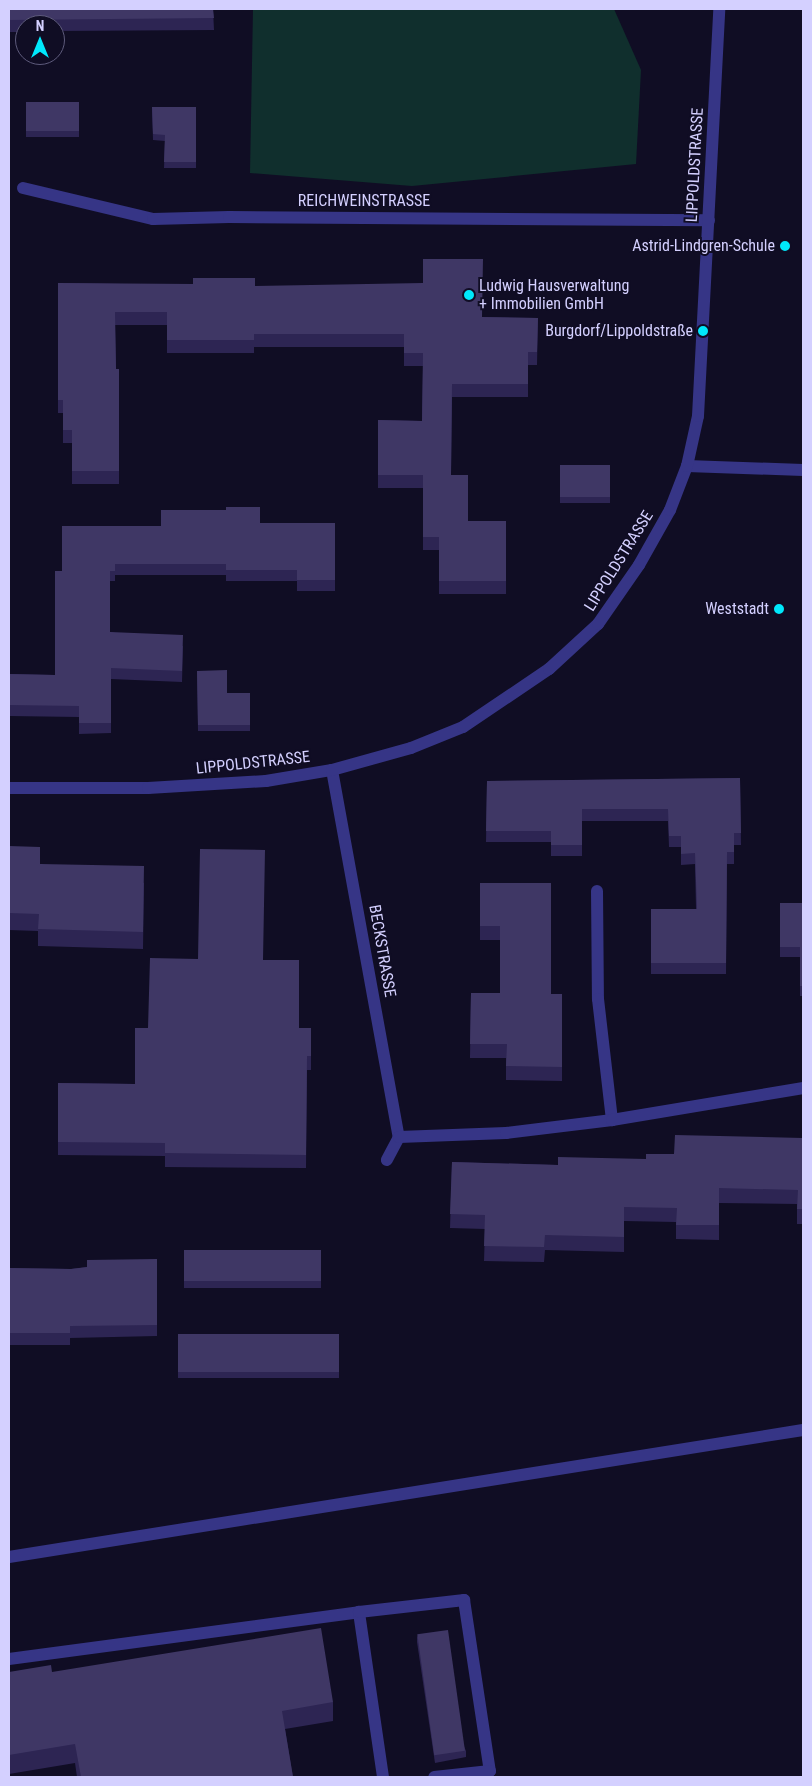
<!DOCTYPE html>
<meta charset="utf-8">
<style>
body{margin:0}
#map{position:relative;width:812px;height:1786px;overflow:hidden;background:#100d24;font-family:"Roboto Condensed",sans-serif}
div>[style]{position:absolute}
.green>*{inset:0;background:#102f2d}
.minor>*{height:12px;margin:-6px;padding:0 6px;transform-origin:6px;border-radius:6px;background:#363586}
.wall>*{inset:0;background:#2d2553;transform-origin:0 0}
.building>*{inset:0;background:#3f3765;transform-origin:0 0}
.dots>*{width:14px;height:14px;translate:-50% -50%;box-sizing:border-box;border:2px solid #100d24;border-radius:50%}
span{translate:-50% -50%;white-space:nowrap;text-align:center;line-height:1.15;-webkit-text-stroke:4px #100d24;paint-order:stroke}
.street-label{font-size:16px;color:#d4d0ff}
.poi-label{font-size:16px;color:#d4d0ff}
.right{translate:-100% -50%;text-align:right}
.left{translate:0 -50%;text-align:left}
.frame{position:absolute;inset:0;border:10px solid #d4d0ff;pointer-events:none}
.north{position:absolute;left:15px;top:15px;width:50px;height:50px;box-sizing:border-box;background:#100d24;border:1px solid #5e5b7c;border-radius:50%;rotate:0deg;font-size:14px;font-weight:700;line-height:20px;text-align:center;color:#d4d0ff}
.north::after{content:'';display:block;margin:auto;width:18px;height:22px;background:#00e8fb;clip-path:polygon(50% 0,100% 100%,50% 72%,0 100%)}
</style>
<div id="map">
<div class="green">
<div style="clip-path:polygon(253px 9px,614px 9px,641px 70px,636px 164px,412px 186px,250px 173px)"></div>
</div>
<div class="minor">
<div style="left:23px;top:188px;width:134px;rotate:13.4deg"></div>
<div style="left:153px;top:219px;width:76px;rotate:-1.5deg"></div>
<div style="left:229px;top:217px;width:480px;rotate:0.4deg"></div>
<div style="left:687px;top:466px;width:116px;rotate:2deg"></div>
<div style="left:332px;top:770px;width:373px;rotate:79.7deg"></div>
<div style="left:399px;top:1137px;width:26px;rotate:118deg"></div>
<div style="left:9px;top:788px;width:139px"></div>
<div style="left:148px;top:788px;width:118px;rotate:-3.4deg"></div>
<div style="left:266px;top:781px;width:67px;rotate:-9.5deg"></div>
<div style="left:332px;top:770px;width:82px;rotate:-15.6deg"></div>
<div style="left:411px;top:748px;width:56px;rotate:-22deg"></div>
<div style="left:463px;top:727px;width:104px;rotate:-34deg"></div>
<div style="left:549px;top:669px;width:67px;rotate:-42.6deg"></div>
<div style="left:598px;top:624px;width:72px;rotate:-55.2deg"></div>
<div style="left:639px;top:565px;width:63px;rotate:-60.6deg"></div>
<div style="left:670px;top:510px;width:47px;rotate:-68.9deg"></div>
<div style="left:687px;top:466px;width:51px;rotate:-77.6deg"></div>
<div style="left:698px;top:416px;width:408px;rotate:-87deg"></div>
<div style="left:597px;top:891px;width:108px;rotate:89.5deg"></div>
<div style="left:598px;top:999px;width:122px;rotate:83.4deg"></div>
<div style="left:399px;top:1137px;width:107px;rotate:-2.1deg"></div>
<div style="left:506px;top:1133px;width:107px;rotate:-7deg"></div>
<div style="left:612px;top:1120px;width:194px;rotate:-9.5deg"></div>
<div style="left:9px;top:1557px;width:804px;rotate:-9.09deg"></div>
<div style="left:9px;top:1659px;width:353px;rotate:-7.6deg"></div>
<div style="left:383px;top:1777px;width:167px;rotate:-98.3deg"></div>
<div style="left:359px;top:1612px;width:106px;rotate:-6.5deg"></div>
<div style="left:464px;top:1600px;width:173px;rotate:81.4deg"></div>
<div style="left:490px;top:1771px;width:56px;rotate:173.9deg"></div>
</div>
<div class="wall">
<div style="clip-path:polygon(9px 9px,213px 9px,214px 30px,55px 31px,55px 25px,25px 25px,25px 32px,9px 32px)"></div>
<div style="left:26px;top:102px;width:53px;height:35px"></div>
<div style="clip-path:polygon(152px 107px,196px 107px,196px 168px,164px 168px,165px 141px,153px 140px)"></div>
<div style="clip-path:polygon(58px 283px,255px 286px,482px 317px,538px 318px,537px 365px,528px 365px,528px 397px,452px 397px,451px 475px,468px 521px,506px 521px,506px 594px,439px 594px,439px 550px,423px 550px,423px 488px,378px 488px,378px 420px,422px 421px,423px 366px,404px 366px,404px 347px,254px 347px,254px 353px,167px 353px,167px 325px,115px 325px,116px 369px,119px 369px,119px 484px,72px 484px,72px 443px,63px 443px,63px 413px,58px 413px)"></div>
<div style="left:560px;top:465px;width:50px;height:38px"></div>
<div style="clip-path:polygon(260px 523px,335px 523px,335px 591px,297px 591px,297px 581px,226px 581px,226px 575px,115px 575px,115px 581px,110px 581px,110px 632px,183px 646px,182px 682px,111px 679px,111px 733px,79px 734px,79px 717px,9px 716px,9px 674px,55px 675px,62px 571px,161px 526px)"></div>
<div style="clip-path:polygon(197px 671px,227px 693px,250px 693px,250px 731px,198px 731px)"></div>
<div style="clip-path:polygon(740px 778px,741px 845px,734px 845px,734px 864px,727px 864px,726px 974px,651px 974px,651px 909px,696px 909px,695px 864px,681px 865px,681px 847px,669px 847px,668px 821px,582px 821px,582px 856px,551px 856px,551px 842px,486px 842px,487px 781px)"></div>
<div style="clip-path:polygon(9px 846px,40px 864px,144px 883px,143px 949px,38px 946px,38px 931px,9px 930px)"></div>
<div style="clip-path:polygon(480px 883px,551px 994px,562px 994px,562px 1081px,506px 1080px,506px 1058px,470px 1058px,471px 993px,500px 993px,500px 940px,480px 940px)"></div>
<div style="clip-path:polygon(780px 903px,803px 903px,803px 996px,800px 996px,800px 957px,780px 957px)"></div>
<div style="clip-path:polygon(148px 1028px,311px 1028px,311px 1070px,307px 1070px,306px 1168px,165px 1167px,165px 1156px,58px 1155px,58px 1083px,135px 1084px)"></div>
<div style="clip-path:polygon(803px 1138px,803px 1224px,797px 1224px,797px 1204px,719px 1203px,719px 1240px,676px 1239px,676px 1222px,624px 1221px,624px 1252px,545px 1250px,544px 1262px,484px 1261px,485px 1229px,450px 1228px,452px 1162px,558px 1165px,646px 1159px,674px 1154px)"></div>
<div style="left:184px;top:1250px;width:137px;height:38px"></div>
<div style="clip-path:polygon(157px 1259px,157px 1336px,70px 1338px,70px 1345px,9px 1345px,9px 1268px,71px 1269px)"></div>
<div style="left:339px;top:1334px;width:44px;height:161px;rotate:90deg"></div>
<div style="clip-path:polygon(417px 1635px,466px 1751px,466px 1757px,435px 1763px,417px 1642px)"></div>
<div style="clip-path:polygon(9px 1672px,52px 1672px,333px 1702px,333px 1721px,285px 1729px,293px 1777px,77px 1777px,75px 1763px,9px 1774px)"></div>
</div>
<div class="building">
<div style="clip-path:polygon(9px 9px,213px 9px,214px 18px,9px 20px)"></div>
<div style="left:26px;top:102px;width:53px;height:29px"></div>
<div style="clip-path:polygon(152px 107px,196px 107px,196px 162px,164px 162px,165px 135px,153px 134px)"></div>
<div style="clip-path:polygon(423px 259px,483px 259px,482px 317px,538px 318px,537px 352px,528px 352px,528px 384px,452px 384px,451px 475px,468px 475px,468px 521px,506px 521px,506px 581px,439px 581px,439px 537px,423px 537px,423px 475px,378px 475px,378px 420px,422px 421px,423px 353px,404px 353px,404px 334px,254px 334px,254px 340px,167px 340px,167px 312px,115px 312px,116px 369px,119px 369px,119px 471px,72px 471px,72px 430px,63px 430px,63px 400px,58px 400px,58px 283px,193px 284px,193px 278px,255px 278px,255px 286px,423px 283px)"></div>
<div style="left:560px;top:465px;width:50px;height:32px"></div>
<div style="clip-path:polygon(226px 507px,260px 507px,260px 523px,335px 523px,335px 580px,297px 580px,297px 570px,226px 570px,226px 564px,115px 564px,115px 571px,110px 571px,110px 632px,183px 635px,182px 671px,111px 668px,111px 723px,79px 723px,79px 706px,9px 705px,9px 674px,55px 675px,55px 571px,62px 571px,62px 526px,161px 526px,161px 510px,226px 510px)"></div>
<div style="clip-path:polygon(227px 670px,227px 693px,250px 693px,250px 725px,198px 725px,197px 671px)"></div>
<div style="clip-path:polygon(740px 778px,741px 833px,734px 833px,734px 852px,727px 852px,726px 963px,651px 963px,651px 909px,697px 909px,695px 853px,681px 854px,681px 836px,669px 836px,668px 809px,582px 809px,582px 845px,551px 845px,551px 831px,486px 831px,487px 781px)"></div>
<div style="clip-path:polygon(9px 846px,40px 847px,40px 864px,144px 866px,143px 932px,38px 929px,39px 914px,9px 913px)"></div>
<div style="clip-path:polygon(200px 849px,265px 850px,263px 960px,299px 960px,299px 1028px,311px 1028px,311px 1056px,307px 1056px,306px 1155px,165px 1153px,165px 1143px,58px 1142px,58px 1083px,135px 1084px,135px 1028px,148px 1028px,150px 958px,198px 959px)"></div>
<div style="clip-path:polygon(480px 883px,551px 883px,551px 994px,562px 994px,562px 1067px,506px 1066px,507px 1044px,470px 1044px,471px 993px,500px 993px,500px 926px,480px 926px)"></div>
<div style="clip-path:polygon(780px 903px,803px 903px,803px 986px,800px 986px,800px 947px,780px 947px)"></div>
<div style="clip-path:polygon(675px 1135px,803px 1138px,803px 1209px,797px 1209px,798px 1190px,719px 1188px,719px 1225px,676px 1225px,677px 1208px,624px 1207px,624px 1237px,545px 1235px,544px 1247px,484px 1246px,485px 1215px,450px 1214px,452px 1162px,558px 1165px,558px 1157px,646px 1159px,646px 1154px,674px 1154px)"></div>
<div style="left:184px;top:1250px;width:137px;height:31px"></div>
<div style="clip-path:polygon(157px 1259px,157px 1325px,70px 1326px,70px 1333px,9px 1333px,9px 1268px,71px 1269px,87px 1267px,87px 1260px)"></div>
<div style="left:339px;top:1334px;width:38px;height:161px;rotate:90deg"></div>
<div style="clip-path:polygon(321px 1628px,333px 1702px,282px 1711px,293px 1777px,81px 1777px,75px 1744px,9px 1755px,9px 1672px,51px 1665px,52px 1672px)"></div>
<div style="left:448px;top:1630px;width:122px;height:31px;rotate:82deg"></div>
</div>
<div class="dots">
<div style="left:785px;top:246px;background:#00e8fb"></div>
<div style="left:469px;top:295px;background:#00e8fb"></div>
<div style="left:703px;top:331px;background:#00e8fb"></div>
<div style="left:779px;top:609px;background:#00e8fb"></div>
</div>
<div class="street-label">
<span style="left:695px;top:165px;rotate:-87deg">LIPPOLDSTRASSE</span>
<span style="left:364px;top:201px">REICHWEINSTRASSE</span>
<span style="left:619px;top:561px;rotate:-58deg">LIPPOLDSTRASSE</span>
<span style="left:253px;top:763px;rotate:-6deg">LIPPOLDSTRASSE</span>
<span style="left:382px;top:951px;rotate:80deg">BECKSTRASSE</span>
</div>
<div class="poi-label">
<span class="right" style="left:775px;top:246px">Astrid-Lindgren-Schule</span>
<span class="left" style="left:479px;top:295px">Ludwig Hausverwaltung<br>+ Immobilien GmbH</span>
<span class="right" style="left:693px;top:331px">Burgdorf/Lippoldstraße</span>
<span class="right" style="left:769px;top:609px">Weststadt</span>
</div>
<div class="frame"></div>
<div class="north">N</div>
</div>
